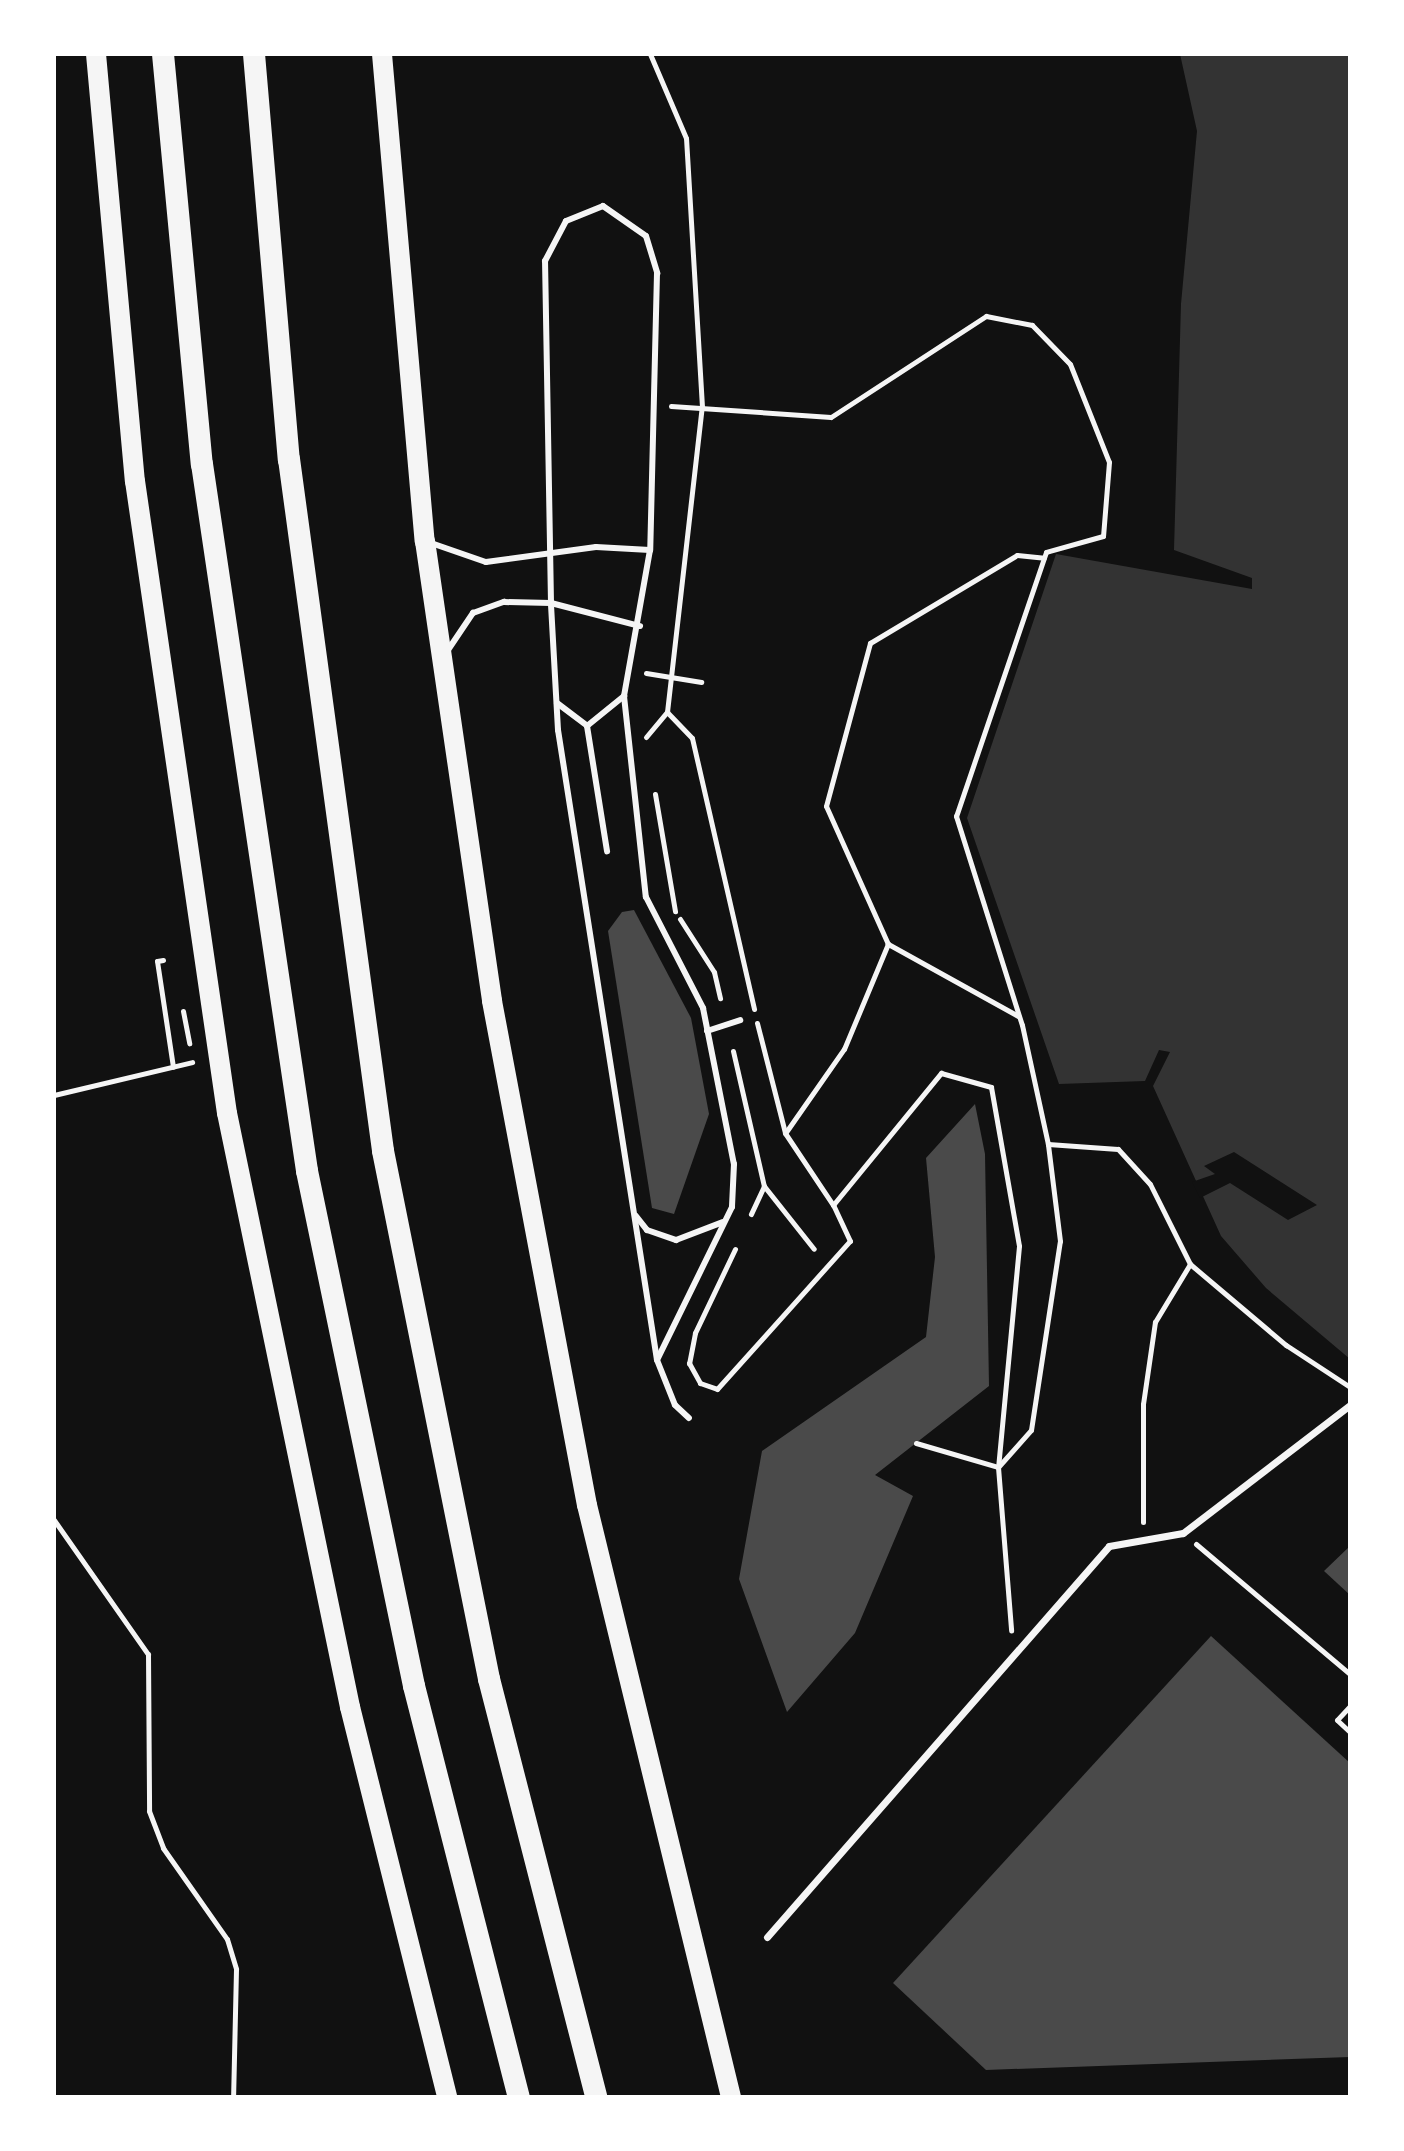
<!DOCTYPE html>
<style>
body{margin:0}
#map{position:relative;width:1404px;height:2151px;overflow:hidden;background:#111;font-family:"IBM Plex Sans",sans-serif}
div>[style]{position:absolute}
.water>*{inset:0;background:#333}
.pier>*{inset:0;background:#111}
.building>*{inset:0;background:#4a4a4a}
.path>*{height:5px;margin:-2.5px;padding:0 2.5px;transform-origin:2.5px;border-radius:2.5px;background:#f5f5f5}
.service>*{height:6px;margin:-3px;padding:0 3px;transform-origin:3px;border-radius:3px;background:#f5f5f5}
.pedestrian>*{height:7px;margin:-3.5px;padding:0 3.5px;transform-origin:3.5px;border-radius:3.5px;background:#f5f5f5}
.primary>*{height:20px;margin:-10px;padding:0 10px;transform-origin:10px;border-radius:10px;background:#f5f5f5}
.trunk>*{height:22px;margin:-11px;padding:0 11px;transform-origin:11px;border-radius:11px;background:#f5f5f5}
span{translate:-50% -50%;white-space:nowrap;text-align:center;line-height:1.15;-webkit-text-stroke:6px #fff;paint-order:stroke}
.frame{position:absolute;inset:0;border:56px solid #fff;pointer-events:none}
</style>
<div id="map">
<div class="water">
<div style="clip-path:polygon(1180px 54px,1350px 54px,1350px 1359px,1266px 1288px,1221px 1236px,1153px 1086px,1170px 1052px,1159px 1050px,1145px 1081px,1059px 1084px,967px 818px,1056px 554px,1252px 589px,1252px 578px,1174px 550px,1181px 304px,1197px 131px)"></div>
</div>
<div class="pier">
<div style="clip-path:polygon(1234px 1152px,1317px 1205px,1288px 1220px,1230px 1183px,1200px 1198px,1192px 1182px,1215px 1174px,1204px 1166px)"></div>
</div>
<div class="building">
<div style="clip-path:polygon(634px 910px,691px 1018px,709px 1114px,674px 1214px,652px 1208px,608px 931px,622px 912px)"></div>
<div style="clip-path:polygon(975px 1104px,985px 1154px,989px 1386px,875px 1475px,913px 1496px,855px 1633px,787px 1712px,739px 1579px,762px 1451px,926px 1337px,935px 1257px,926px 1158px)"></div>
<div style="clip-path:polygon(1350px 1546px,1350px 1595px,1324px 1571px)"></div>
<div style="clip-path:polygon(1211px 1636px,1350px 1763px,1350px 2057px,986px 2070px,893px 1983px)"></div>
</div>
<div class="path">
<div style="left:671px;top:406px;width:160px;rotate:3.9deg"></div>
<div style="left:831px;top:417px;width:185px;rotate:-33.1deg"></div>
<div style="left:986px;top:316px;width:47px;rotate:11.1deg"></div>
<div style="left:1032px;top:325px;width:54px;rotate:45.7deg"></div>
<div style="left:1070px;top:364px;width:105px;rotate:68.3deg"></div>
<div style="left:1109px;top:462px;width:74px;rotate:94.6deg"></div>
<div style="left:1103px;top:536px;width:59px;rotate:164.3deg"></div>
<div style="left:1046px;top:552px;width:279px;rotate:108.8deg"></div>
<div style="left:956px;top:816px;width:219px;rotate:72.5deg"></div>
<div style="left:1022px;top:1025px;width:122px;rotate:77.7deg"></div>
<div style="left:1048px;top:1144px;width:70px;rotate:4.1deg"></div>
<div style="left:1118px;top:1149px;width:47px;rotate:47.6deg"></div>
<div style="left:1150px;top:1184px;width:89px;rotate:63.4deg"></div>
<div style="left:646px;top:673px;width:56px;rotate:9.3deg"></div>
<div style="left:667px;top:712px;width:36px;rotate:46deg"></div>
<div style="left:692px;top:738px;width:278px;rotate:77.1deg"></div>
<div style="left:646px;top:737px;width:33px;rotate:-50deg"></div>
<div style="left:667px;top:712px;width:307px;rotate:-83.5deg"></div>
<div style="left:702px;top:407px;width:269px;rotate:-93.4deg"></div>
<div style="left:686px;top:138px;width:91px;rotate:-113.2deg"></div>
<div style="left:655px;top:794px;width:119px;rotate:80.3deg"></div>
<div style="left:680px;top:919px;width:63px;rotate:57.3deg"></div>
<div style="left:714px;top:972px;width:27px;rotate:77deg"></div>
<div style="left:163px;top:960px;width:6px;rotate:171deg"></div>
<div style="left:157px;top:961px;width:107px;rotate:81.4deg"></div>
<div style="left:183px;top:1011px;width:33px;rotate:79deg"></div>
<div style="left:1018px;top:1016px;width:149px;rotate:-151deg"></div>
<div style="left:888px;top:944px;width:151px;rotate:-114.2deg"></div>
<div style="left:826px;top:806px;width:169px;rotate:-74.9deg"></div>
<div style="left:870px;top:643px;width:171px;rotate:-30.9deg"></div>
<div style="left:1017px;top:555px;width:27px;rotate:6deg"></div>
<div style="left:757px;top:1023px;width:114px;rotate:75.7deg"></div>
<div style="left:785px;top:1133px;width:87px;rotate:56.3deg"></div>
<div style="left:833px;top:1205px;width:171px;rotate:-50.7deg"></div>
<div style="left:941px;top:1073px;width:52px;rotate:15.6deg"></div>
<div style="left:991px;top:1087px;width:161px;rotate:80deg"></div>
<div style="left:1019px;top:1246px;width:222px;rotate:95.4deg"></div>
<div style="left:998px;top:1467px;width:164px;rotate:85.4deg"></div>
<div style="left:733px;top:1051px;width:139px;rotate:77.1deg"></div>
<div style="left:764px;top:1186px;width:31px;rotate:115deg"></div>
<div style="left:54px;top:1095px;width:142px;rotate:-13.4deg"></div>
<div style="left:786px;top:1132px;width:101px;rotate:-55.1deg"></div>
<div style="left:844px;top:1049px;width:114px;rotate:-67.3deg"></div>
<div style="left:764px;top:1186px;width:80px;rotate:51.6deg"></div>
<div style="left:735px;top:1249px;width:93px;rotate:115.5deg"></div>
<div style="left:695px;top:1333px;width:31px;rotate:101deg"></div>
<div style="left:689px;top:1363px;width:23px;rotate:61deg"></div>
<div style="left:700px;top:1383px;width:18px;rotate:19deg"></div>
<div style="left:717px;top:1389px;width:199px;rotate:-48.1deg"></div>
<div style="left:850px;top:1241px;width:40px;rotate:-115deg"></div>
<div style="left:916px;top:1443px;width:85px;rotate:16.3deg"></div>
<div style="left:999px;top:1466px;width:48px;rotate:-48.4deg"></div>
<div style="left:1031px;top:1430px;width:191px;rotate:-81.3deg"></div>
<div style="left:1060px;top:1241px;width:98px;rotate:-97.1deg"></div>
<div style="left:54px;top:1520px;width:164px;rotate:55deg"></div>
<div style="left:148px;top:1654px;width:157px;rotate:89.6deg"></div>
<div style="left:149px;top:1811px;width:40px;rotate:69deg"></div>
<div style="left:163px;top:1848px;width:111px;rotate:54.9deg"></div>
<div style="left:227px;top:1939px;width:31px;rotate:73deg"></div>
<div style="left:236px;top:1969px;width:128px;rotate:91.3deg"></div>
<div style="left:1143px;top:1522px;width:118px;rotate:-90deg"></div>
<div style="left:1143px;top:1404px;width:83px;rotate:-81.7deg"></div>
<div style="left:1155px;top:1322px;width:68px;rotate:-58.9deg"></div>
<div style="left:1190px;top:1264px;width:126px;rotate:40.2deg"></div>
<div style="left:1286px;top:1345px;width:77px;rotate:33.3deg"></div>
<div style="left:1196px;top:1544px;width:202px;rotate:40.2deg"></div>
<div style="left:1350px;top:1706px;width:19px;rotate:133deg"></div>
<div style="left:1337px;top:1720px;width:18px;rotate:43deg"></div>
</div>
<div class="service">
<div style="left:603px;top:206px;width:52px;rotate:34.9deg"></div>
<div style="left:646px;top:236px;width:39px;rotate:73deg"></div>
<div style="left:657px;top:273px;width:277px;rotate:91.4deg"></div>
<div style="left:650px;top:550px;width:148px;rotate:100.1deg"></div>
<div style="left:624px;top:696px;width:202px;rotate:83.8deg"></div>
<div style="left:646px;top:897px;width:125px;rotate:62.8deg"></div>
<div style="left:703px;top:1008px;width:159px;rotate:78.8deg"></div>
<div style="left:734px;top:1164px;width:43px;rotate:92.7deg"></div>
<div style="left:732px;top:1207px;width:170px;rotate:116.1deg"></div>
<div style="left:657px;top:1360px;width:638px;rotate:-98.93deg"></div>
<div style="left:558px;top:730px;width:127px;rotate:-93.2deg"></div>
<div style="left:551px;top:603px;width:342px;rotate:-91deg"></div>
<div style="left:545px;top:261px;width:45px;rotate:-62.3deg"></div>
<div style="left:566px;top:221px;width:40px;rotate:-22deg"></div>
<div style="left:431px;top:543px;width:58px;rotate:19.1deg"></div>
<div style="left:486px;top:562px;width:111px;rotate:-7.8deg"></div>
<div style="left:596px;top:547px;width:54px;rotate:3.2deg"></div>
<div style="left:448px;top:650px;width:45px;rotate:-56deg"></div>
<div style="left:473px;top:613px;width:33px;rotate:-20deg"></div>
<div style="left:504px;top:602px;width:47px;rotate:1.2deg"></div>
<div style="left:551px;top:603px;width:92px;rotate:14.5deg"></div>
<div style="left:557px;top:703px;width:38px;rotate:37deg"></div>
<div style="left:587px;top:726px;width:48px;rotate:-39deg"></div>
<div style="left:587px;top:726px;width:127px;rotate:80.9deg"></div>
<div style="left:707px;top:1031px;width:35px;rotate:-18deg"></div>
<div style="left:636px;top:1216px;width:18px;rotate:52deg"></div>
<div style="left:647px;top:1230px;width:31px;rotate:19deg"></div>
<div style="left:676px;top:1240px;width:50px;rotate:-21deg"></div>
<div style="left:657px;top:1360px;width:48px;rotate:68.2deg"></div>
<div style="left:675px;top:1405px;width:19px;rotate:43deg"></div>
</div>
<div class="pedestrian">
<div style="left:767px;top:1937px;width:519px;rotate:-48.82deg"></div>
<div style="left:1109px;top:1546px;width:75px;rotate:-10deg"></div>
<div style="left:1183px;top:1533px;width:210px;rotate:-37.5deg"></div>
</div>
<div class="primary">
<div style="left:96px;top:54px;width:429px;rotate:84.8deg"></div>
<div style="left:135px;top:481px;width:639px;rotate:81.72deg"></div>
<div style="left:227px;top:1113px;width:607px;rotate:78.3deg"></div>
<div style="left:350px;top:1707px;width:402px;rotate:76deg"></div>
<div style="left:382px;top:54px;width:489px;rotate:85deg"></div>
<div style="left:425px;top:541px;width:465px;rotate:81.7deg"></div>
<div style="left:492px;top:1001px;width:513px;rotate:79.33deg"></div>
<div style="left:587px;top:1505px;width:609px;rotate:76.33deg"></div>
</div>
<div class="trunk">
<div style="left:163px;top:54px;width:412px;rotate:84.6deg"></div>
<div style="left:202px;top:464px;width:715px;rotate:81.55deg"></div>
<div style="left:307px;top:1171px;width:526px;rotate:78.26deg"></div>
<div style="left:414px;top:1686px;width:424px;rotate:75.7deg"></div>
<div style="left:254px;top:54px;width:407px;rotate:85.1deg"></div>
<div style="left:289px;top:459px;width:698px;rotate:82.26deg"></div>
<div style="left:383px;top:1151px;width:539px;rotate:78.65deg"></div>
<div style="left:489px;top:1679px;width:431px;rotate:75.6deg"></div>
</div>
<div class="frame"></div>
</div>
